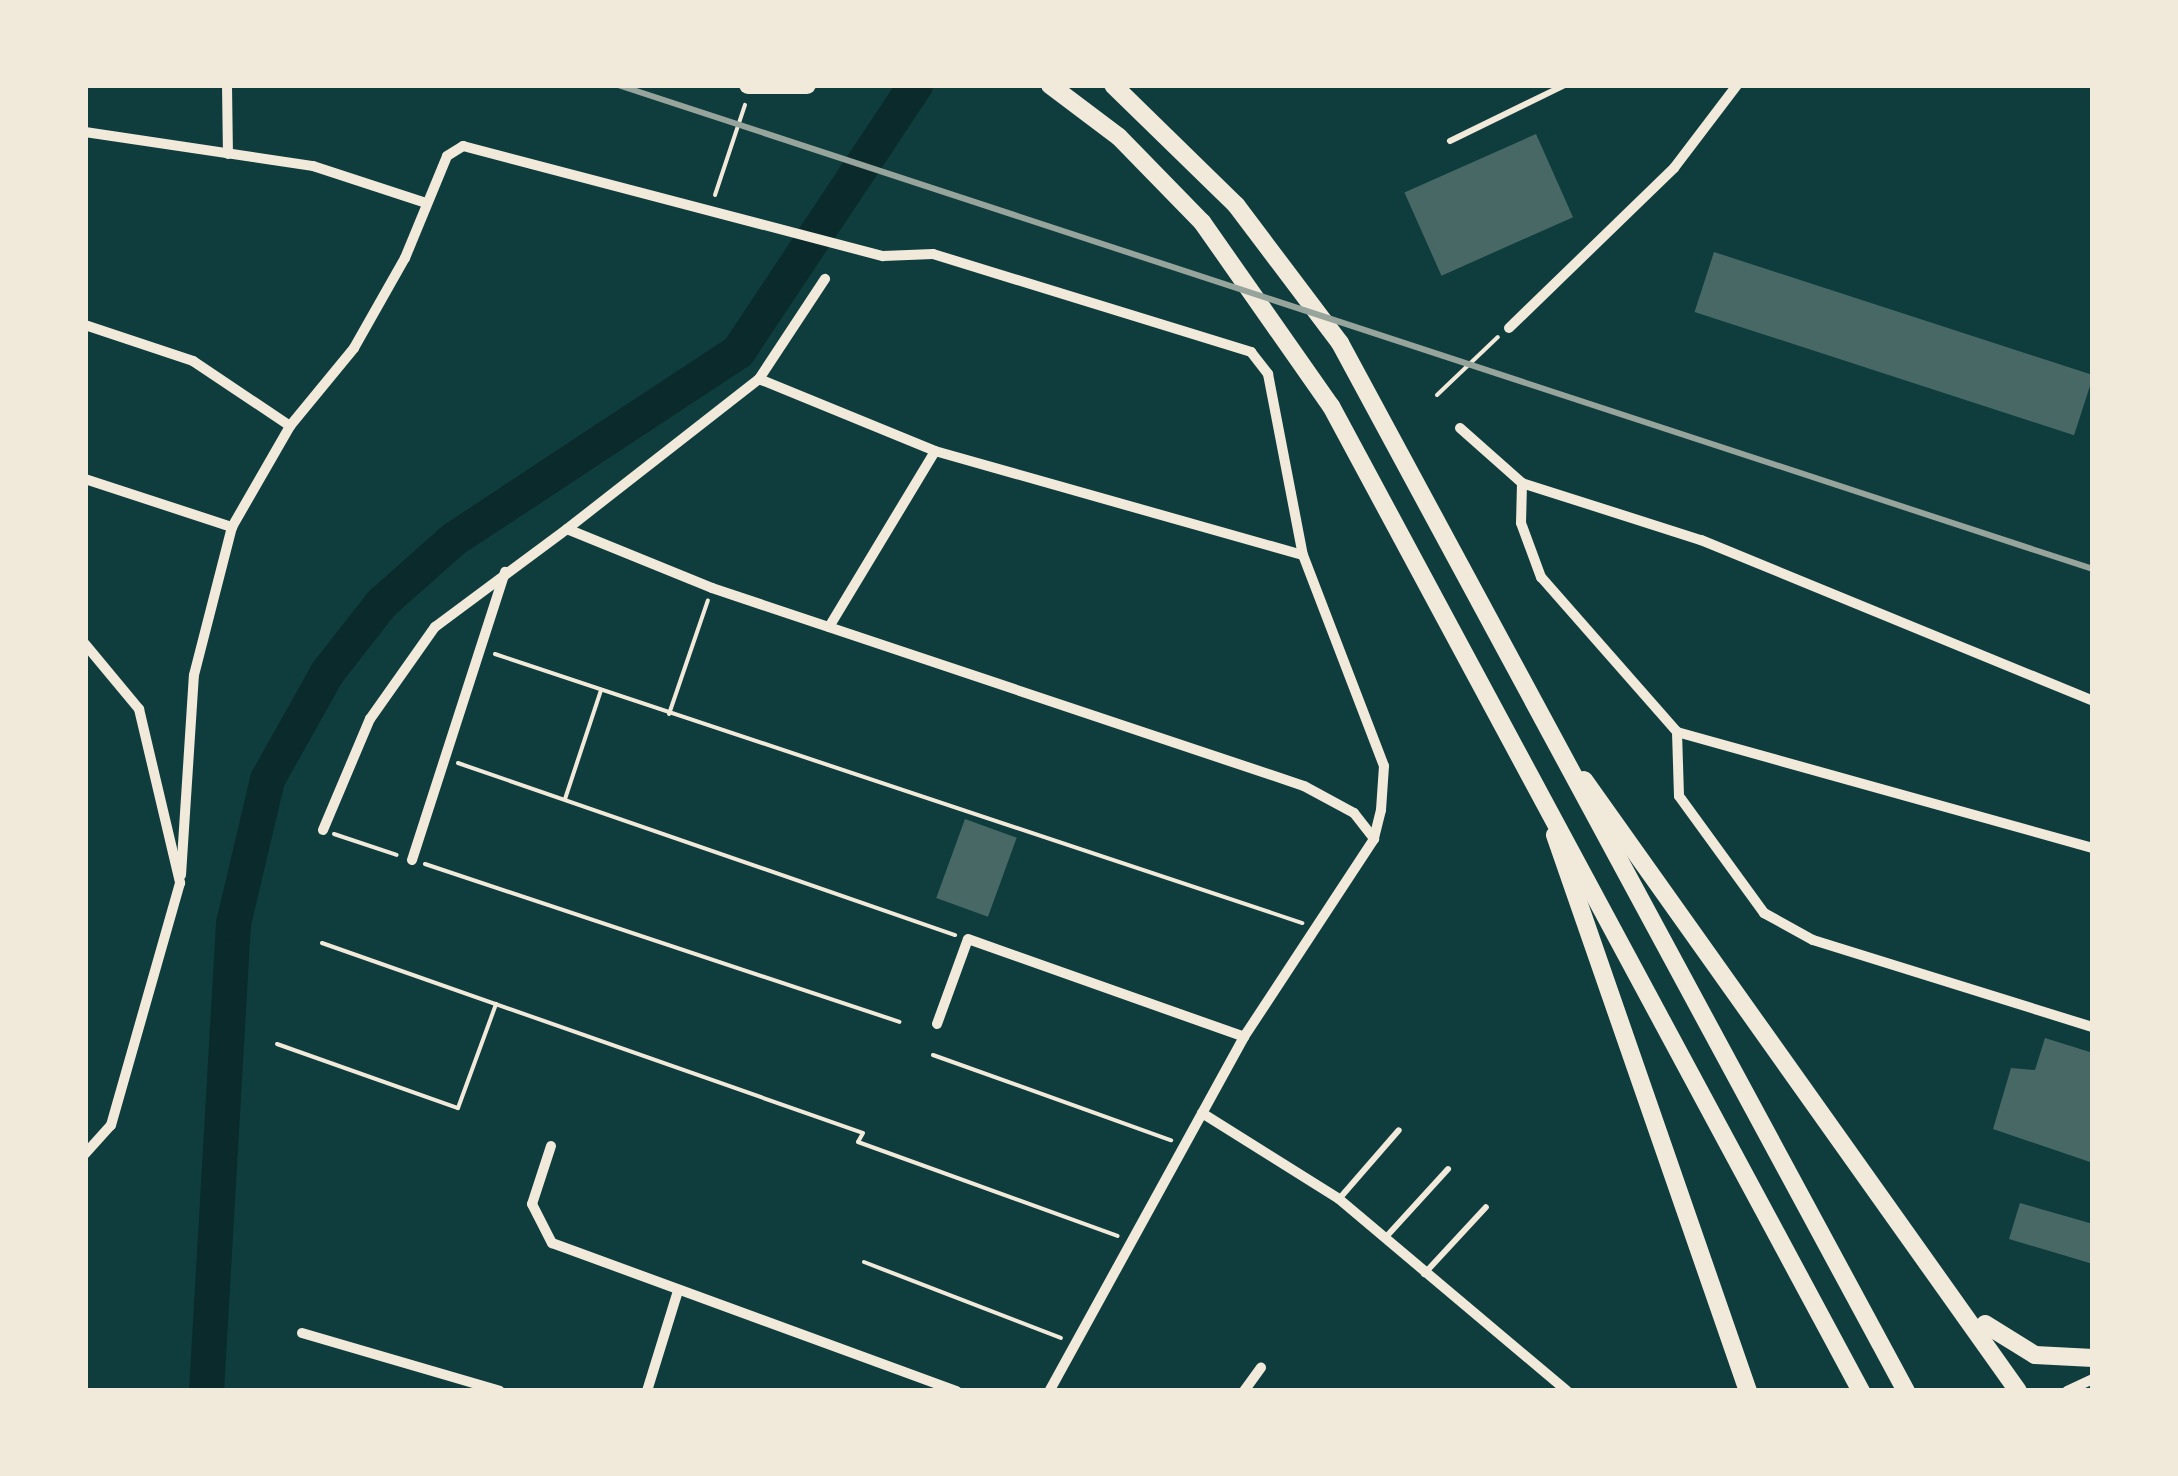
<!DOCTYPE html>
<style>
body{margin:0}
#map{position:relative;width:2178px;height:1476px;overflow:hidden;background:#0f3d3e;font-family:Signika,sans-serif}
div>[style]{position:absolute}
.river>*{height:35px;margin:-17.5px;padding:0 17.5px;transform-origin:17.5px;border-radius:17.5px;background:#0a2a2b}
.building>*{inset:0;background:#486865;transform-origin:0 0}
.path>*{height:4px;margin:-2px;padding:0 2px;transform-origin:2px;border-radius:2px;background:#f1e9da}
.service>*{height:6px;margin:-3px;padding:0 3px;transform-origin:3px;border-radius:3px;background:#f1e9da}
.minor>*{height:10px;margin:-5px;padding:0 5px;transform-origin:5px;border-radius:5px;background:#f1e9da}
.primary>*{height:18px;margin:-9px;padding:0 9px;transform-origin:9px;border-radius:9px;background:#f1e9da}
.rail>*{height:6px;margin:-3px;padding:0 3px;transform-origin:3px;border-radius:3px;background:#97a49c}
span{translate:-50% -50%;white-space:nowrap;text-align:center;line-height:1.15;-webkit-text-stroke:8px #f1e9da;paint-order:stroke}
.frame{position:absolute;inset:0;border:88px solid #f1e9da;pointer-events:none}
</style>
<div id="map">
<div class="river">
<div style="left:206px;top:1391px;width:469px;rotate:-86.7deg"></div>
<div style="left:233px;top:923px;width:148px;rotate:-76.7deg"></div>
<div style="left:267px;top:779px;width:123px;rotate:-60.7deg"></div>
<div style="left:327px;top:672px;width:88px;rotate:-52deg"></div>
<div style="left:381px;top:603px;width:96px;rotate:-41.6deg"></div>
<div style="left:453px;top:539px;width:341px;rotate:-33.4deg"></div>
<div style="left:738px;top:351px;width:320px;rotate:-56.4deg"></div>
</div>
<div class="building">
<div style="left:1536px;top:134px;width:91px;height:144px;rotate:66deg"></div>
<div style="left:1714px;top:252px;width:399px;height:63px;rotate:18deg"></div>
<div style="left:965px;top:819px;width:55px;height:84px;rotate:20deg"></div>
<div style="clip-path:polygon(2045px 1038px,2093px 1053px,2093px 1163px,1993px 1129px,2011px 1068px,2035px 1070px)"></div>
<div style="clip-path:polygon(2020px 1203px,2093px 1224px,2093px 1264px,2009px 1239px)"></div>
</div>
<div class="path">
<div style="left:715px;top:195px;width:95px;rotate:-71.6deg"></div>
<div style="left:1437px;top:395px;width:84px;rotate:-43.6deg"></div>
<div style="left:495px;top:654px;width:851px;rotate:18.43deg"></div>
<div style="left:669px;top:714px;width:120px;rotate:-71.1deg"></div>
<div style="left:458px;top:763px;width:526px;rotate:19.09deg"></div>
<div style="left:565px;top:799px;width:115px;rotate:-71.7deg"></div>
<div style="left:334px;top:834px;width:66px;rotate:18.4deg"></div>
<div style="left:425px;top:864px;width:500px;rotate:18.4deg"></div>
<div style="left:322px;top:943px;width:573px;rotate:19.35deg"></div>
<div style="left:863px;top:1133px;width:10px;rotate:119deg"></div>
<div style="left:858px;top:1142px;width:276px;rotate:19.9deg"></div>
<div style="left:277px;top:1044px;width:192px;rotate:19.5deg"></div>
<div style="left:458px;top:1108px;width:111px;rotate:-69.9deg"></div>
<div style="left:933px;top:1055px;width:253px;rotate:19.7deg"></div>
<div style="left:864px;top:1262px;width:211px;rotate:21.1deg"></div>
</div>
<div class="service">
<div style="left:1450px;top:141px;width:128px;rotate:-26deg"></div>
<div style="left:1339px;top:1199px;width:91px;rotate:-49deg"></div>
<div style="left:1386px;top:1237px;width:92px;rotate:-47.6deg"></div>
<div style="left:1424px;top:1274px;width:91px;rotate:-47.2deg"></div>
<div style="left:85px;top:1307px;width:22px;rotate:90deg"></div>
</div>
<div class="minor">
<div style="left:227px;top:85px;width:69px;rotate:89.2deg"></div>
<div style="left:85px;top:132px;width:231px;rotate:8.5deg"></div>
<div style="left:313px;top:166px;width:119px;rotate:18.1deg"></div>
<div style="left:85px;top:325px;width:114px;rotate:18.4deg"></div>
<div style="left:193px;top:361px;width:117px;rotate:33.8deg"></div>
<div style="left:1509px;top:328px;width:230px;rotate:-44.1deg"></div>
<div style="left:1674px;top:168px;width:104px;rotate:-52.8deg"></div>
<div style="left:759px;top:379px;width:190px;rotate:22.2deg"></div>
<div style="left:935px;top:451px;width:382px;rotate:15.8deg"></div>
<div style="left:1460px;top:428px;width:83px;rotate:41.6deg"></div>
<div style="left:1522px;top:483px;width:188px;rotate:17.7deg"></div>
<div style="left:1701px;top:540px;width:424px;rotate:22.3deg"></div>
<div style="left:85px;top:479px;width:155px;rotate:18.1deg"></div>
<div style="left:232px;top:527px;width:116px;rotate:-60.1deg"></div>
<div style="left:290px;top:426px;width:101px;rotate:-50.6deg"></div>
<div style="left:354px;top:348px;width:103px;rotate:-60.5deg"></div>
<div style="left:405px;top:258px;width:110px;rotate:-67.6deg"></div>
<div style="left:447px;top:156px;width:19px;rotate:-32deg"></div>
<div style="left:463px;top:146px;width:434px;rotate:14.7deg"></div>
<div style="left:883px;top:256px;width:50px;rotate:-2.3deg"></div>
<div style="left:933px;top:254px;width:333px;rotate:17.1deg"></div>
<div style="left:1251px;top:352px;width:28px;rotate:52deg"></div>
<div style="left:1268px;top:374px;width:184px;rotate:79.1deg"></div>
<div style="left:1303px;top:555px;width:226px;rotate:69deg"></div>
<div style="left:1384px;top:766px;width:44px;rotate:93.9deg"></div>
<div style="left:1381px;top:810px;width:30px;rotate:104deg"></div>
<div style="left:1374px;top:839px;width:237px;rotate:123.3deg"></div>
<div style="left:1244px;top:1037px;width:404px;rotate:118.8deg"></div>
<div style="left:1522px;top:483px;width:40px;rotate:91.4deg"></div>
<div style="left:1521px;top:523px;width:58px;rotate:69.7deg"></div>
<div style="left:1541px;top:577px;width:206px;rotate:48.7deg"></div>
<div style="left:1677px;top:732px;width:64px;rotate:88.2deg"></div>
<div style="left:1679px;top:796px;width:145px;rotate:54deg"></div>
<div style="left:1764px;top:913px;width:56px;rotate:28.9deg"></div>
<div style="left:1813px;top:940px;width:293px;rotate:17.3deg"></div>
<div style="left:567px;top:529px;width:244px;rotate:-38deg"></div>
<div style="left:759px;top:379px;width:120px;rotate:-56.6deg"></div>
<div style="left:829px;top:627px;width:205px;rotate:-58.9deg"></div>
<div style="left:85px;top:644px;width:85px;rotate:50.3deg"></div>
<div style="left:139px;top:709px;width:179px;rotate:76.7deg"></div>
<div style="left:180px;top:883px;width:252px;rotate:105.9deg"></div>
<div style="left:111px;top:1125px;width:39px;rotate:132deg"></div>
<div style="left:1677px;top:732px;width:432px;rotate:15.6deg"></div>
<div style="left:323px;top:830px;width:121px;rotate:-67.1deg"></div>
<div style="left:370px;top:719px;width:113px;rotate:-54.8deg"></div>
<div style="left:435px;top:627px;width:164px;rotate:-36.6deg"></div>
<div style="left:567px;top:529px;width:157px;rotate:22.1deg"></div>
<div style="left:712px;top:588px;width:624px;rotate:18.49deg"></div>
<div style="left:1304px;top:786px;width:57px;rotate:28.4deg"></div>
<div style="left:1354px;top:813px;width:33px;rotate:52deg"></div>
<div style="left:412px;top:860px;width:303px;rotate:-72.1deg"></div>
<div style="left:181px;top:875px;width:200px;rotate:-86.3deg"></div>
<div style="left:194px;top:675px;width:153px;rotate:-75.6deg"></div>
<div style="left:937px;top:1024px;width:90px;rotate:-70deg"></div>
<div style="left:968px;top:939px;width:293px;rotate:19.5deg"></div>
<div style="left:1202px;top:1113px;width:162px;rotate:32.1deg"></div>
<div style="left:1339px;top:1199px;width:298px;rotate:40.1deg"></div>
<div style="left:551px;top:1146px;width:61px;rotate:108.1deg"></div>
<div style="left:532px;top:1204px;width:44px;rotate:62.9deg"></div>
<div style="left:552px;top:1243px;width:431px;rotate:20.1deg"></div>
<div style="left:302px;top:1333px;width:206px;rotate:16.3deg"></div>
<div style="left:647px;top:1391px;width:102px;rotate:-72.8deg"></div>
<div style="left:1244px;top:1391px;width:29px;rotate:-54deg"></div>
<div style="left:2067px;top:1391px;width:29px;rotate:-25deg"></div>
</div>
<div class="primary">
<div style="left:748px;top:85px;width:59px"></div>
<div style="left:1050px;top:85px;width:86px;rotate:37deg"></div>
<div style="left:1119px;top:137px;width:119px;rotate:45.7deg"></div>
<div style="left:1202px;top:222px;width:225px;rotate:55deg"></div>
<div style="left:1331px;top:406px;width:1119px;rotate:61.72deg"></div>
<div style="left:1113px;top:85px;width:172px;rotate:44.3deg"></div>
<div style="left:1236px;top:205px;width:173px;rotate:53deg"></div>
<div style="left:1340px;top:343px;width:1191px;rotate:61.63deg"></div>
<div style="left:1584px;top:780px;width:749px;rotate:54.61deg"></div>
<div style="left:1555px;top:835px;width:589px;rotate:70.86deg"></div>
<div style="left:1985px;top:1324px;width:59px;rotate:31.8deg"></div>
<div style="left:2035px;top:1355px;width:58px;rotate:3deg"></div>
</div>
<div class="rail">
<div style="left:618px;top:85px;width:1552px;rotate:18.17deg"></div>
</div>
<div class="frame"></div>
</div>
